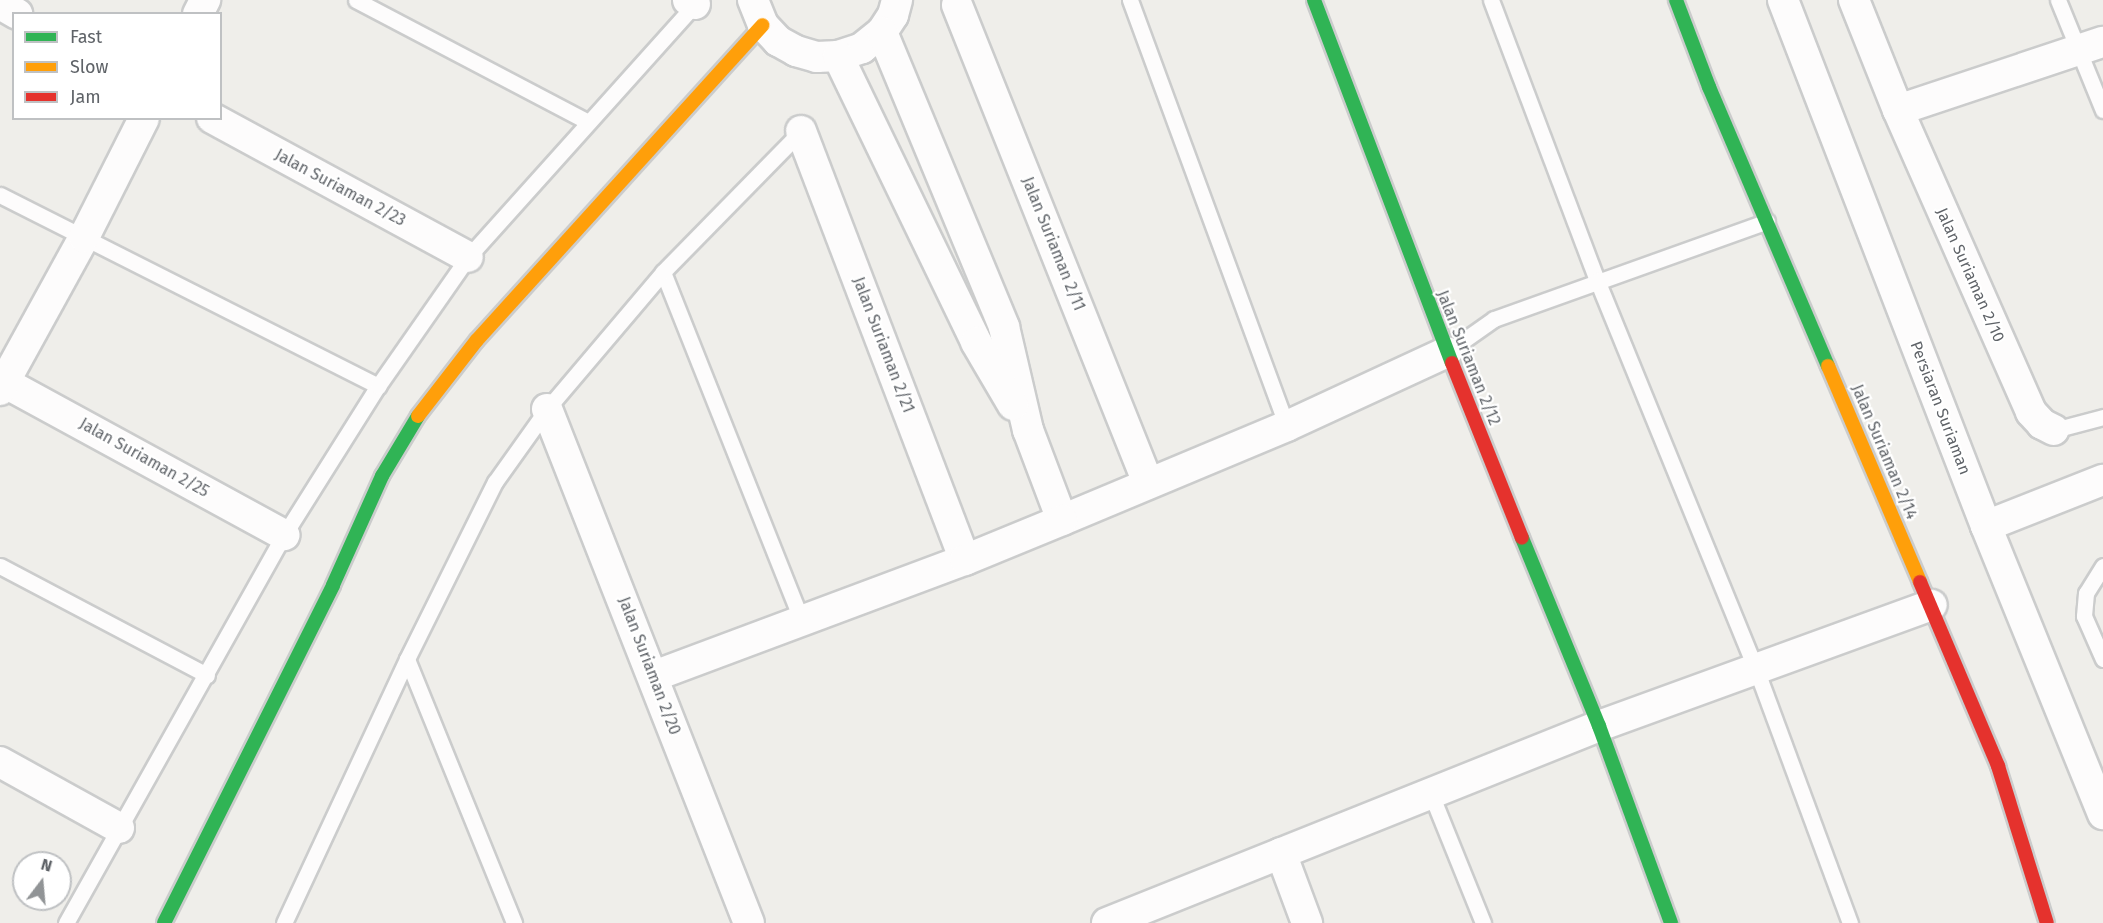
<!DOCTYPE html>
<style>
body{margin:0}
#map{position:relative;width:2103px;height:923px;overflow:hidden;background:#efeeea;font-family:"Fira Sans",sans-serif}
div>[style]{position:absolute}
.roads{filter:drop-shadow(2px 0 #cbcccc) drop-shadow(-2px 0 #cbcccc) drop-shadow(0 2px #cbcccc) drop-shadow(0 -2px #cbcccc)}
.lane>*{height:15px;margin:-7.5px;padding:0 7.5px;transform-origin:7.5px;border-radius:7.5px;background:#fdfcfc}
.street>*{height:30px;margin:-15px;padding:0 15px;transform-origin:15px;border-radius:15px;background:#fdfcfc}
.fast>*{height:14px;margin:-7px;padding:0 7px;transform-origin:7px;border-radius:7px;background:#30b455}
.slow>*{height:14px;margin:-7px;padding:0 7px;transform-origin:7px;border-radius:7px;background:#ff9f0a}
.jam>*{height:14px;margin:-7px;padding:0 7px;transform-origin:7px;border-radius:7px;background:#e5322d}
span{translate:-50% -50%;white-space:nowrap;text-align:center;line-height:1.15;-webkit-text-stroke:4.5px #fff;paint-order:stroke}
.street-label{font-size:16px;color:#5f6368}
.legend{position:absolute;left:12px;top:12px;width:210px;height:108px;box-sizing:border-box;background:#fff;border:2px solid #bfc1c3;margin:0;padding:8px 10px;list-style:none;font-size:18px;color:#5f6368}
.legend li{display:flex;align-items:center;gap:12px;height:30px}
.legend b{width:30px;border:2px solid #bfc1c3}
.north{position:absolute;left:12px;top:851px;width:60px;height:60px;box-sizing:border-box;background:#fff;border:2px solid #bfc1c3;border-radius:50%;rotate:16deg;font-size:16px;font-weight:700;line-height:24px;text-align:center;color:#5f6368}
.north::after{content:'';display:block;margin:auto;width:21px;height:27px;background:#919496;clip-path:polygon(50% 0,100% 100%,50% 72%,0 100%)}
</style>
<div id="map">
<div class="roads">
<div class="lane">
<div style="left:356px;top:0;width:262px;rotate:27.7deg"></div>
<div style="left:1130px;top:0;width:454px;rotate:69.8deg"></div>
<div style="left:1491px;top:0;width:299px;rotate:69.3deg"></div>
<div style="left:1597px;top:280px;width:420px;rotate:67.8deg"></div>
<div style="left:1756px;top:669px;width:271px;rotate:69.7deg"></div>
<div style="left:2058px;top:0;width:119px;rotate:67.8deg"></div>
<div style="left:0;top:195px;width:424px;rotate:26.8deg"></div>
<div style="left:663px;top:272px;width:377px;rotate:68.3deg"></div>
<div style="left:1447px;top:352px;width:57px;rotate:-35.1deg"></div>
<div style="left:1494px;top:319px;width:290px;rotate:-19.7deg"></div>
<div style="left:2054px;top:430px;width:51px;rotate:-14.9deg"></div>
<div style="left:0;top:566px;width:234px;rotate:27.8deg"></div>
<div style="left:2103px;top:566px;width:32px;rotate:122deg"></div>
<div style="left:2086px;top:593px;width:23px;rotate:95deg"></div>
<div style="left:2084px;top:616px;width:47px;rotate:66.2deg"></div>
<div style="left:407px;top:659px;width:285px;rotate:67.9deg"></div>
<div style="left:1431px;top:794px;width:139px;rotate:68deg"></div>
<div style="left:66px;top:923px;width:445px;rotate:-60.7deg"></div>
<div style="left:284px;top:535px;width:176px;rotate:-57.8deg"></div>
<div style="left:378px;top:386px;width:157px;rotate:-55.1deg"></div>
<div style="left:468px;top:257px;width:340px;rotate:-48.1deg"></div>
<div style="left:284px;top:923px;width:291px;rotate:-65deg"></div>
<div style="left:407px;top:659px;width:198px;rotate:-63.6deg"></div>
<div style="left:495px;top:482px;width:90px;rotate:-54.5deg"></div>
<div style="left:547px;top:409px;width:180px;rotate:-49.7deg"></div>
<div style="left:663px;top:272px;width:197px;rotate:-45.6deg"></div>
</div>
<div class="street">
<div style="left:688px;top:0;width:8px;rotate:30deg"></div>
<div style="left:753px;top:0;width:27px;rotate:68deg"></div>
<div style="left:763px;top:25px;width:22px;rotate:47deg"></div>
<div style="left:778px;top:41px;width:21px;rotate:29deg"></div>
<div style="left:796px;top:51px;width:22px;rotate:16deg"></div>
<div style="left:817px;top:57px;width:21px;rotate:-3deg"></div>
<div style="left:838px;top:56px;width:25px;rotate:-18deg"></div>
<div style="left:862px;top:48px;width:26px;rotate:-39deg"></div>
<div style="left:882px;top:32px;width:20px;rotate:-57deg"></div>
<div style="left:893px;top:15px;width:16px;rotate:-75deg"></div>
<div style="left:1783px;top:0;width:564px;rotate:68.9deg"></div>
<div style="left:1986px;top:526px;width:311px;rotate:67.9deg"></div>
<div style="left:1854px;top:0;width:118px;rotate:68.2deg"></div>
<div style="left:1898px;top:110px;width:330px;rotate:66.2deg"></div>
<div style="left:2031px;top:412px;width:16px;rotate:47deg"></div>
<div style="left:2042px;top:424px;width:13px;rotate:27deg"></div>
<div style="left:0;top:4px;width:20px;rotate:30deg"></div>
<div style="left:957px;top:5px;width:515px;rotate:68.22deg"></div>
<div style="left:198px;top:14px;width:16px;rotate:-63deg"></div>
<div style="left:882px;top:32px;width:319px;rotate:67.5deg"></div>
<div style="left:1004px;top:327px;width:106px;rotate:76.9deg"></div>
<div style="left:1028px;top:430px;width:96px;rotate:69.3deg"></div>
<div style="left:1062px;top:520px;width:244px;rotate:-22.7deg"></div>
<div style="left:1287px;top:426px;width:176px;rotate:-24.8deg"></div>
<div style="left:838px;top:56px;width:318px;rotate:64.2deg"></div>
<div style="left:976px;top:342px;width:73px;rotate:59.6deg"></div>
<div style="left:1898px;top:110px;width:216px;rotate:-18.4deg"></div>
<div style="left:212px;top:118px;width:291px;rotate:28.5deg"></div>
<div style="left:801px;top:131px;width:459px;rotate:69.1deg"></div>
<div style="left:0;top:380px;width:324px;rotate:28.6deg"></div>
<div style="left:0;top:390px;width:175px;rotate:-61.2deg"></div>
<div style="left:84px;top:237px;width:133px;rotate:-63.2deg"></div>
<div style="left:547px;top:409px;width:552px;rotate:68.55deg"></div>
<div style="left:1986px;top:526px;width:126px;rotate:-21.5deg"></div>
<div style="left:654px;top:676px;width:332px;rotate:-20.5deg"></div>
<div style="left:965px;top:560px;width:105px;rotate:-22.4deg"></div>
<div style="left:0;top:762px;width:136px;rotate:29deg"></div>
<div style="left:1281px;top:853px;width:75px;rotate:69.6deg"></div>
<div style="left:1107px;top:923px;width:530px;rotate:-21.82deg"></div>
<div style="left:1599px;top:726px;width:354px;rotate:-20deg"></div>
</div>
<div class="fast">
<div style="left:1314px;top:0;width:388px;rotate:69.2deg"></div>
<div style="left:1676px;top:0;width:93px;rotate:69.2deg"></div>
<div style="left:1709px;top:87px;width:303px;rotate:66.9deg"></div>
<div style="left:1522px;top:538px;width:203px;rotate:67.7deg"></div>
<div style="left:1599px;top:726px;width:210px;rotate:69.9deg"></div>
<div style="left:164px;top:923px;width:378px;rotate:-63.4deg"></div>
<div style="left:333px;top:585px;width:120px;rotate:-65.8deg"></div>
<div style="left:382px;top:476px;width:70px;rotate:-59deg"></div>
</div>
<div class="slow">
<div style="left:1828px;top:366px;width:235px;rotate:66.9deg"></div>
<div style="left:418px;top:416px;width:96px;rotate:-52.2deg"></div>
<div style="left:477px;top:340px;width:425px;rotate:-47.8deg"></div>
</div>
<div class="jam">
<div style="left:1452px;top:363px;width:188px;rotate:68.2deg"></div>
<div style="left:1920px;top:582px;width:200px;rotate:67deg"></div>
<div style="left:1998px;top:766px;width:164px;rotate:72.7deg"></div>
</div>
</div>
<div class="street-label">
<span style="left:340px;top:188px;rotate:28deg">Jalan Suriaman 2/23</span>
<span style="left:1053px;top:244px;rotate:68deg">Jalan Suriaman 2/11</span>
<span style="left:1970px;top:275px;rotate:66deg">Jalan Suriaman 2/10</span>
<span style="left:883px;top:345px;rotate:69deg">Jalan Suriaman 2/21</span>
<span style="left:1468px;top:358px;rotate:68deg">Jalan Suriaman 2/12</span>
<span style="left:1940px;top:408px;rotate:69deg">Persiaran Suriaman</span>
<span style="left:1884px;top:452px;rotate:67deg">Jalan Suriaman 2/14</span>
<span style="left:144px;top:458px;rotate:29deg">Jalan Suriaman 2/25</span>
<span style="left:649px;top:666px;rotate:69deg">Jalan Suriaman 2/20</span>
</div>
<ul class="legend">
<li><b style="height:8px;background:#30b455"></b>Fast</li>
<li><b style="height:8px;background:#ff9f0a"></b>Slow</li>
<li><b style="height:8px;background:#e5322d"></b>Jam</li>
</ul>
<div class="north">N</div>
</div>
